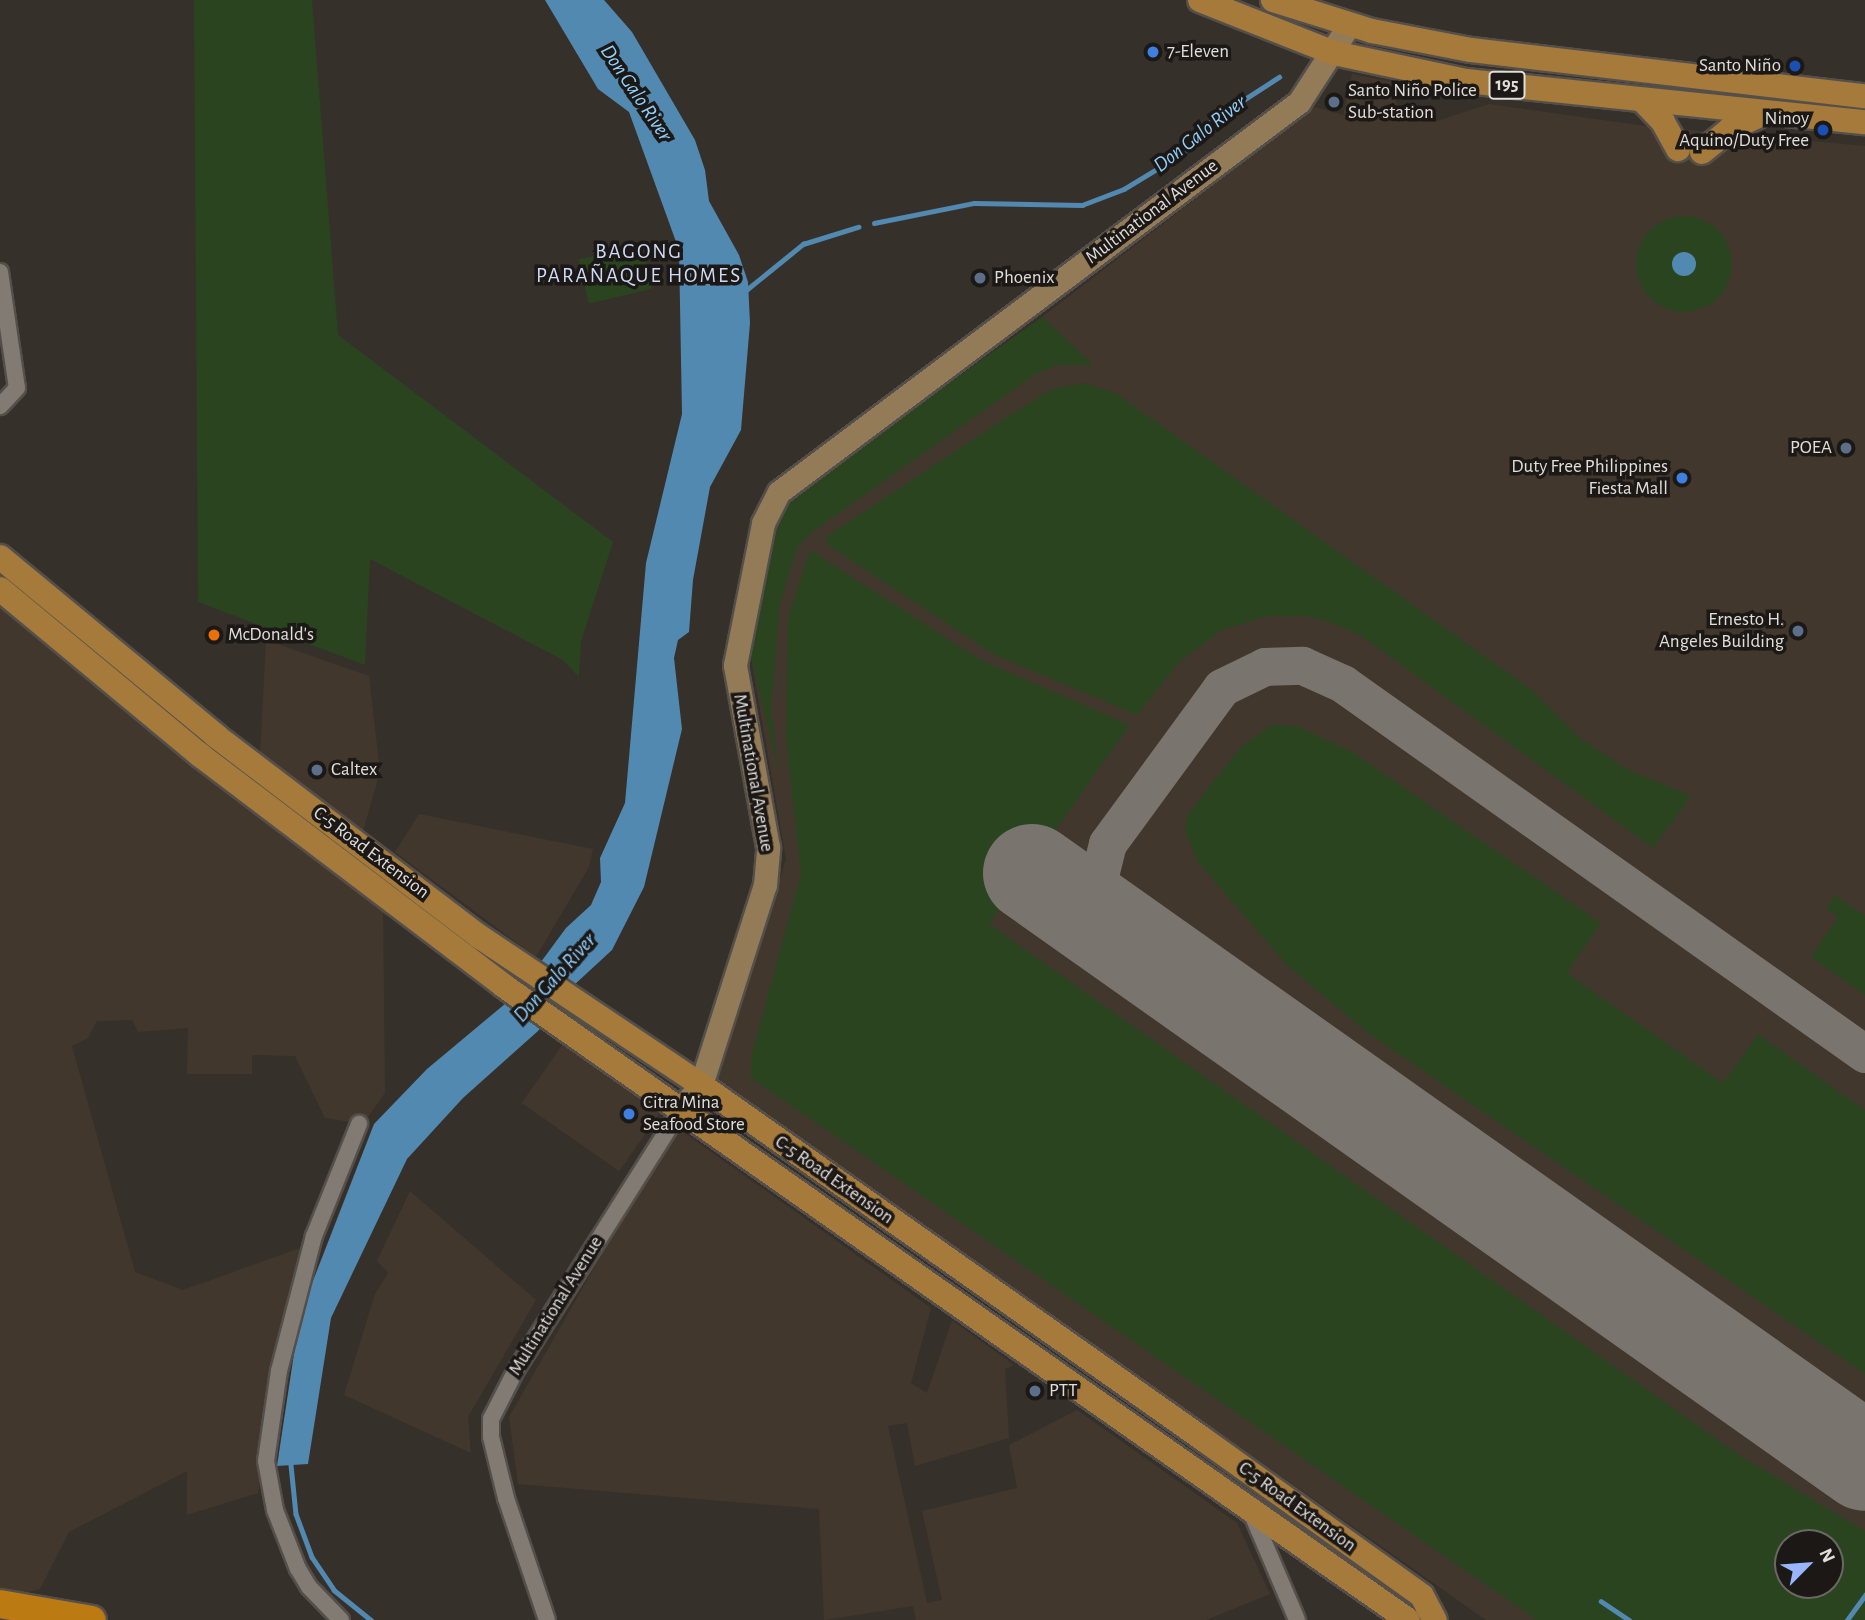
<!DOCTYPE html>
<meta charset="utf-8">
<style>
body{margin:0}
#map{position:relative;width:1865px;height:1620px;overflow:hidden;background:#36302a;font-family:"Alegreya Sans",sans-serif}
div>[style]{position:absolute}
.built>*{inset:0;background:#42372d;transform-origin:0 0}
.green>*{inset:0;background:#2a4420;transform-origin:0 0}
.round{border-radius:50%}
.water>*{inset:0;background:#5189b0}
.stream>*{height:4.5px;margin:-2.25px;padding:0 2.25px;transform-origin:2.25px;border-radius:2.25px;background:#5189b0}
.taxiway>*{height:38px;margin:-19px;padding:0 19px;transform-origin:19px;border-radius:19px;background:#79746e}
.runway>*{height:98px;margin:-49px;padding:0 49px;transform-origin:49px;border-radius:49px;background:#79746e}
.roads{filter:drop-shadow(2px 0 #544f4a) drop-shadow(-2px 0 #544f4a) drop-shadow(0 2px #544f4a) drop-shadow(0 -2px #544f4a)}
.street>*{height:16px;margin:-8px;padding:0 8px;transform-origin:8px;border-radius:8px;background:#827b74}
.secondary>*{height:23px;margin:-11.5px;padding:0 11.5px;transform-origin:11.5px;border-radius:11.5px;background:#937b57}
.primary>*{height:24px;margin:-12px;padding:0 12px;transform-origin:12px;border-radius:12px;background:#a57a3a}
.highway>*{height:28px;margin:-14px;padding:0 14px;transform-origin:14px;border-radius:14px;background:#bc7a13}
.dots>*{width:19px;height:19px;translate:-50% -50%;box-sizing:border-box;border:4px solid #1b1816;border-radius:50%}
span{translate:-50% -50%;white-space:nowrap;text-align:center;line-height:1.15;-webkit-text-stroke:7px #1b1816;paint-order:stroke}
.shield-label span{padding:2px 5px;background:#1b1816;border:2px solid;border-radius:5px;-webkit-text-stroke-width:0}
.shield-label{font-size:18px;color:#e1ddd9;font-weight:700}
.poi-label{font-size:19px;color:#e1ddd9}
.left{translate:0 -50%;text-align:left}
.right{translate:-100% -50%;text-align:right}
.street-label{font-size:19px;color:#e1ddd9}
.water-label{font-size:21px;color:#91d0fd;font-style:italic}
.neighbourhood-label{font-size:21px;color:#cedaf6;letter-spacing:2px}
.north{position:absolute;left:1774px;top:1529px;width:70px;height:70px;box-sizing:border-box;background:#1b1816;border:2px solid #6a6764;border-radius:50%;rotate:65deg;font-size:19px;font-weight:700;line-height:28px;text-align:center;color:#e1ddd9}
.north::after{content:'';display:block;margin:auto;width:24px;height:32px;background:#98b5fd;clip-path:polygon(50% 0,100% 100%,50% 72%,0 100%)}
</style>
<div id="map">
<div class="built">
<div style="clip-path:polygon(evenodd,1352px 74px,1394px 82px,1398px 112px,1437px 121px,1489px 104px,1646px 126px,1865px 146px,1865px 1620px,1486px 1620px,716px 1079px,786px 859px,750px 652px,777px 525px,801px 489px,1042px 317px,1315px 107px,1343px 115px,1352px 74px,1788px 1543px,1830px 1543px,1830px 1585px,1788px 1585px,1788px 1543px)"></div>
<div style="clip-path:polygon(0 608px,191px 763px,383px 904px,385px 1093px,363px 1124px,325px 1118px,295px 1056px,252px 1055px,252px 1074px,187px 1074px,188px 1028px,138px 1032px,132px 1020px,97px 1021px,88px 1038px,72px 1046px,135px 1272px,183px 1290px,303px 1247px,258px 1493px,187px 1515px,187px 1471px,69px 1532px,40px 1589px,6px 1597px,0 1594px)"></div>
<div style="clip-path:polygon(266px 640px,369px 676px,380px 771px,362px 835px,260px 753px)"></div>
<div style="clip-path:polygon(419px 814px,593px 849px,589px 867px,536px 957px,395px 852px)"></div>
<div style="left:563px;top:1044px;width:119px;height:72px;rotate:35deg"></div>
<div style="clip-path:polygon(679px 1129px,931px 1308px,911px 1383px,927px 1393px,952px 1320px,1014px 1365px,1005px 1369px,1009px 1438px,915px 1466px,907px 1423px,888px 1426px,927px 1603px,942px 1600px,922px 1511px,1017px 1488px,1009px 1445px,1077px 1410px,1237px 1523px,1270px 1594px,1206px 1620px,916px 1620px,913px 1606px,824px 1620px,819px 1509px,518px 1484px,509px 1417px,629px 1207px)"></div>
<div style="clip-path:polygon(410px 1191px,536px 1300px,468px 1417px,471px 1453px,344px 1395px,375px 1294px,388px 1273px,377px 1261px)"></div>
</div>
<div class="green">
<div style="clip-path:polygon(194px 0,312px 0,338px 335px,613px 542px,581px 641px,579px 677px,563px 660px,370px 559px,365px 665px,198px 602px)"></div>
<div class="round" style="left:1636px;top:216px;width:96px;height:96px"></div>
<div style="left:642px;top:245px;width:45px;height:65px;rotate:77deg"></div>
<div style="clip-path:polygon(1042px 317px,1094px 365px,1058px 365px,1037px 373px,812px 532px,797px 548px,780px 604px,771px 709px,778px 770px,750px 652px,782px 508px,789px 497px)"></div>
<div style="clip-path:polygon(1085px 383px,1117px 394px,1532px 690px,1580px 738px,1625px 768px,1691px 796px,1653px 848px,1360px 635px,1332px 623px,1306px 616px,1268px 616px,1222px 630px,1180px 661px,1137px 715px,993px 654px,828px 545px,826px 537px,1010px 415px,1054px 388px)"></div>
<div style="clip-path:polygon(evenodd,810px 550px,981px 660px,1130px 725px,989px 924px,1738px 1454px,1865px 1531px,1865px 1620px,1537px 1620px,751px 1078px,751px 1057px,801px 874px,786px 737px,788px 618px,810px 550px,1788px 1543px,1830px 1543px,1830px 1585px,1788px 1585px,1788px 1543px)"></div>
<div style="clip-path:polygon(1271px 725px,1297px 726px,1352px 752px,1601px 923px,1567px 973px,1723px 1083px,1758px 1034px,1865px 1110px,1865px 1374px,1368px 1033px,1287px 965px,1198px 862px,1185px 831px,1187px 815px,1241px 747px)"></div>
<div style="clip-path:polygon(1835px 895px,1865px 916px,1865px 995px,1811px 957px,1838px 917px,1826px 908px)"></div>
</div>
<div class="water">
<div style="clip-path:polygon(545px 0,604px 0,632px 32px,695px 140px,705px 170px,709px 201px,739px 255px,748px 282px,750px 323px,741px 430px,710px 487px,693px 580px,689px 632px,678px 640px,674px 658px,682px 729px,644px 887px,612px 950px,573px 986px,538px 1031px,463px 1098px,407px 1159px,331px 1318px,308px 1464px,277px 1466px,295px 1347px,309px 1291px,374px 1124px,427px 1069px,518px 993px,566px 928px,591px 905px,601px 882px,600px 858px,625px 803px,646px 563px,682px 414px,679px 250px,629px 112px,598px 89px)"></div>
<div class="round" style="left:1672px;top:252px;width:24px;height:24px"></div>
</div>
<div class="stream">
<div style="left:874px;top:223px;width:102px;rotate:-11.3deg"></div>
<div style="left:974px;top:203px;width:108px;rotate:1.1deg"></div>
<div style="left:1082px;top:205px;width:45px;rotate:-20.9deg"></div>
<div style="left:1124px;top:189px;width:66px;rotate:-31.3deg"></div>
<div style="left:1180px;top:155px;width:46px;rotate:-47.6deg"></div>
<div style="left:1211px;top:121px;width:81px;rotate:-32.9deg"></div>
<div style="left:745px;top:291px;width:75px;rotate:-39deg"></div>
<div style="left:803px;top:244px;width:58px;rotate:-17.2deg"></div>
<div style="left:291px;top:1465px;width:49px;rotate:84.2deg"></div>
<div style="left:296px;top:1514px;width:46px;rotate:69.6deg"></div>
<div style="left:312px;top:1557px;width:40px;rotate:56deg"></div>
<div style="left:334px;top:1590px;width:48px;rotate:39deg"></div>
<div style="left:1601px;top:1601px;width:34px;rotate:34deg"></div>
<div style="left:1847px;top:1620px;width:31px;rotate:-54deg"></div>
</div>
<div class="taxiway">
<div style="left:1143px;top:952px;width:49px;rotate:-130.9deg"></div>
<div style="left:1111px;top:915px;width:19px;rotate:-115deg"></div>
<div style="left:1103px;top:898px;width:22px;rotate:-98deg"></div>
<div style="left:1100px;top:876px;width:33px;rotate:-76deg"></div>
<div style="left:1108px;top:844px;width:193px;rotate:-53.8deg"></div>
<div style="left:1222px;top:688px;width:48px;rotate:-26deg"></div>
<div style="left:1265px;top:667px;width:38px;rotate:-2deg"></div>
<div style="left:1303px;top:666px;width:44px;rotate:24.2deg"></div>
<div style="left:1343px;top:684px;width:640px;rotate:35.33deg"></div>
</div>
<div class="runway">
<div style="left:1032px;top:873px;width:1020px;rotate:35.26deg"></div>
</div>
<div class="roads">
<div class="street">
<div style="left:0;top:272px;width:117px;rotate:81.7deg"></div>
<div style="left:17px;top:388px;width:25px;rotate:133deg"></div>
<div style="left:1251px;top:1512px;width:117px;rotate:66.9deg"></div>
<div style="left:341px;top:1620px;width:46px;rotate:-134.1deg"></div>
<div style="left:309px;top:1587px;width:21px;rotate:-121deg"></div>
<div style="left:298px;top:1569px;width:63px;rotate:-111.3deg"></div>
<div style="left:275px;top:1510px;width:50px;rotate:-100.4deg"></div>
<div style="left:266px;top:1461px;width:91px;rotate:-81.8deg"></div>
<div style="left:279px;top:1371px;width:139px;rotate:-75.5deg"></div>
<div style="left:314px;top:1236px;width:121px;rotate:-68.1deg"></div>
<div style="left:547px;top:1620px;width:129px;rotate:-108.6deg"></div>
<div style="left:506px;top:1498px;width:63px;rotate:-103.8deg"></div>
<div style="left:491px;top:1437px;width:18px;rotate:-90deg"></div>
<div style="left:491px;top:1419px;width:55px;rotate:-63deg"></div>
<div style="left:516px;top:1370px;width:311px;rotate:-57.7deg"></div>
</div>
<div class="secondary">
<div style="left:682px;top:1107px;width:29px;rotate:-49deg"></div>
<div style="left:701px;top:1085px;width:210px;rotate:-72.3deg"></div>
<div style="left:765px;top:885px;width:38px;rotate:-85deg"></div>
<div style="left:768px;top:847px;width:185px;rotate:-100.3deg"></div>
<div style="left:735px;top:665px;width:145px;rotate:-78.8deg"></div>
<div style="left:763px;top:523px;width:35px;rotate:-63deg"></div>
<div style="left:779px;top:492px;width:650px;rotate:-36.87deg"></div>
<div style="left:1299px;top:102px;width:92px;rotate:-57deg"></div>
</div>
<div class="primary">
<div style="left:1200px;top:0;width:144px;rotate:21.6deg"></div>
<div style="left:1334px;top:53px;width:135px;rotate:12deg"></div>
<div style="left:1466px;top:81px;width:401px;rotate:5.9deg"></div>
<div style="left:1273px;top:0;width:104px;rotate:17.4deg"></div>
<div style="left:1372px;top:31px;width:101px;rotate:10.9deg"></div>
<div style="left:1471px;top:50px;width:397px;rotate:6.7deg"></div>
<div style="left:1643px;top:101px;width:29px;rotate:46deg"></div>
<div style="left:1663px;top:122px;width:31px;rotate:61deg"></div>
<div style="left:1702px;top:152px;width:36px;rotate:-39deg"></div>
<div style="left:1730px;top:129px;width:33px;rotate:-25deg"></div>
<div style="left:0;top:557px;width:281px;rotate:39.6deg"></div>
<div style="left:216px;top:736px;width:332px;rotate:37.3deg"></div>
<div style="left:480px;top:937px;width:266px;rotate:33.8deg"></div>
<div style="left:701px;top:1085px;width:614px;rotate:35.19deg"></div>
<div style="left:1203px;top:1439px;width:269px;rotate:35.6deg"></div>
<div style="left:1422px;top:1596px;width:27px;rotate:62deg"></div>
<div style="left:0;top:589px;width:260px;rotate:39.7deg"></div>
<div style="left:200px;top:755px;width:382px;rotate:37.2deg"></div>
<div style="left:504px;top:986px;width:1104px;rotate:35.04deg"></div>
</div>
<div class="highway">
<div style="left:0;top:1604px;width:93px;rotate:9.9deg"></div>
</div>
</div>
<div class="dots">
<div style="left:1153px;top:52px;background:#3f7fe0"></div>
<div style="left:1795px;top:66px;background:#1a4fb4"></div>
<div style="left:1334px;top:102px;background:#5c6f8a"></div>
<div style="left:1823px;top:130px;background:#1a4fb4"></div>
<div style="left:980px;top:278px;background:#5c6f8a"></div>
<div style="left:1846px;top:448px;background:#5c6f8a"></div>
<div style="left:1682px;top:478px;background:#3f7fe0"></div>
<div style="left:1798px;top:631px;background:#5c6f8a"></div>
<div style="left:214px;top:635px;background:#e8710a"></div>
<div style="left:317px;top:770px;background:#5c6f8a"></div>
<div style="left:629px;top:1114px;background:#3f7fe0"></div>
<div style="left:1035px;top:1391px;background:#5c6f8a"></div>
</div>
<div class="shield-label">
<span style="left:1507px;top:85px">195</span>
</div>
<div class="poi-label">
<span class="left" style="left:1167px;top:52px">7-Eleven</span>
<span class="right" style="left:1781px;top:66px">Santo Niño</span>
<span class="left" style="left:1348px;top:102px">Santo Niño Police<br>Sub-station</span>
<span class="right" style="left:1809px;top:130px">Ninoy<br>Aquino/Duty Free</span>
<span class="left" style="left:994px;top:278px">Phoenix</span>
<span class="right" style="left:1832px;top:448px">POEA</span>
<span class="right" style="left:1668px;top:478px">Duty Free Philippines<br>Fiesta Mall</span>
<span class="right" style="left:1784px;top:631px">Ernesto H.<br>Angeles Building</span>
<span class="left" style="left:228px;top:635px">McDonald's</span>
<span class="left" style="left:331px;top:770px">Caltex</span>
<span class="left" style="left:643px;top:1114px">Citra Mina<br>Seafood Store</span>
<span class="left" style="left:1049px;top:1391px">PTT</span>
</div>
<div class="street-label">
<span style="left:1152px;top:212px;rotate:-37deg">Multinational Avenue</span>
<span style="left:753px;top:773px;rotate:80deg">Multinational Avenue</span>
<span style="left:371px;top:853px;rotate:37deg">C-5 Road Extension</span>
<span style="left:834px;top:1180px;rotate:35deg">C-5 Road Extension</span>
<span style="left:556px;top:1306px;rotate:-58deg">Multinational Avenue</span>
<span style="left:1297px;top:1507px;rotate:36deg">C-5 Road Extension</span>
</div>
<div class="water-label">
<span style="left:636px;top:93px;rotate:56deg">Don Galo River</span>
<span style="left:1200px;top:134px;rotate:-38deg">Don Galo River</span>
<span style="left:555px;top:978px;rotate:-48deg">Don Galo River</span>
</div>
<div class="neighbourhood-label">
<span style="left:639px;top:264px">BAGONG<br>PARAÑAQUE HOMES</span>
</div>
<div class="north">N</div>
</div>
